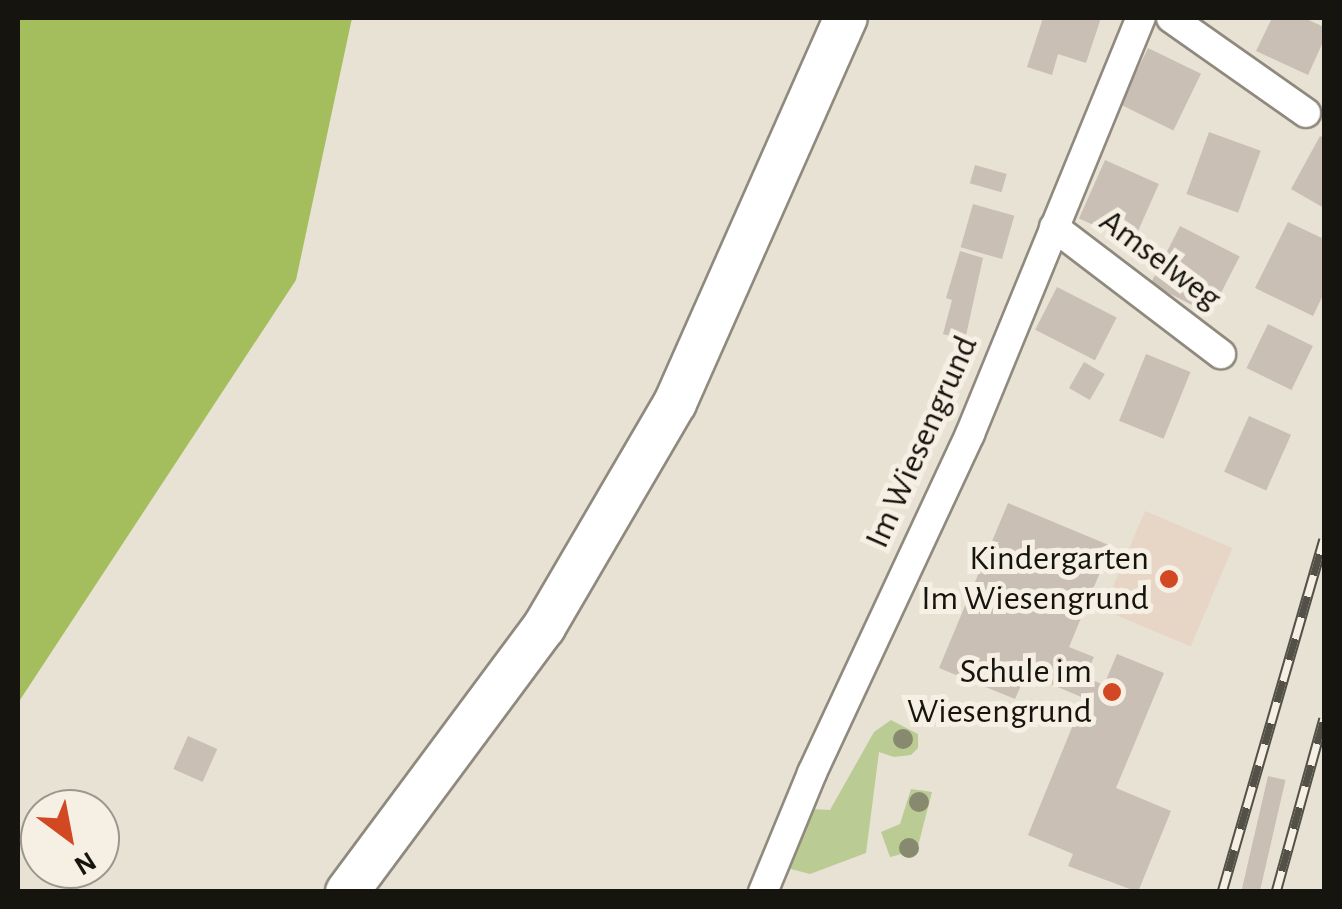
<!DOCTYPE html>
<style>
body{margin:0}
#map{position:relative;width:1342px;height:909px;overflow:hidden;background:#e8e2d5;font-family:"Alegreya Sans",sans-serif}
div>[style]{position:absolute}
.education>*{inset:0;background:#e7d5c5;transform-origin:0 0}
.green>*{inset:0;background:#bacb94}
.forest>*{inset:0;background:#a4be5e}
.building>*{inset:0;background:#c9bfb5;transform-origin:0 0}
.roads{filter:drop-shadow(2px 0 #8f897e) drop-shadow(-2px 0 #8f897e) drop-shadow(0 2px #8f897e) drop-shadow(0 -2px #8f897e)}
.street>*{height:28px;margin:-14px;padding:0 14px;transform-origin:14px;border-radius:14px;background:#fff}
.primary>*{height:42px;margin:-21px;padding:0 21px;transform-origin:21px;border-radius:21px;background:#fff}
.rail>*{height:11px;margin-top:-5.5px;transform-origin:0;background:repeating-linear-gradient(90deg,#f6efe3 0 22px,#535048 0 44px);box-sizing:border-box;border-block:2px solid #535048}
.trees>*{width:20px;height:20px;margin:-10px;border-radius:50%;background:#878a6e}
.dots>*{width:28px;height:28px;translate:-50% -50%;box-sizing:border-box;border:5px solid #f6efe3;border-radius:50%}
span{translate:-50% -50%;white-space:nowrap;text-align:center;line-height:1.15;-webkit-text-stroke:10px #f6efe3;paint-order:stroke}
.street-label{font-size:35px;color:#16140f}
.poi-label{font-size:35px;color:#16140f}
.right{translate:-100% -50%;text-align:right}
.frame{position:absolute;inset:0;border:20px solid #16140f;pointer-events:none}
.north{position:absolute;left:20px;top:789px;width:100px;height:100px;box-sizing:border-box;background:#f6efe3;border:2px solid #9c978e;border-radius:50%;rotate:148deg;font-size:28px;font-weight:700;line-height:40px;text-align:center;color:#16140f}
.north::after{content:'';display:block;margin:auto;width:35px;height:45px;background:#d14823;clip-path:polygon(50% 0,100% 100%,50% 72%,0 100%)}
</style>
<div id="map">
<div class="education">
<div style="left:1145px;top:511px;width:95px;height:107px;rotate:23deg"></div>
</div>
<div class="green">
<div style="clip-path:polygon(891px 720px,918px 734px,918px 748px,911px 755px,894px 757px,879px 752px,866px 853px,810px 874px,787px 868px,811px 809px,830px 810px,874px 732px)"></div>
<div style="clip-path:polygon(911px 789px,932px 792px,917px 850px,890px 857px,881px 832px,900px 824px)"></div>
</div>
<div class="forest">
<div style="clip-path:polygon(18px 18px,352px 18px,296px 280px,18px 703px)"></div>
</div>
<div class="building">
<div style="clip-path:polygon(1043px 18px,1101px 18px,1086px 63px,1058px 54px,1052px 75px,1027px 67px)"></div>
<div style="clip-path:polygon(1272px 18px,1304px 18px,1324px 27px,1324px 40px,1308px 75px,1256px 51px)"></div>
<div style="left:1148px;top:48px;width:59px;height:63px;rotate:26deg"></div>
<div style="left:1209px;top:132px;width:55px;height:66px;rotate:20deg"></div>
<div style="clip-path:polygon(1320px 136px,1324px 138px,1324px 208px,1291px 189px)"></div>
<div style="left:1105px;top:160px;width:59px;height:64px;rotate:24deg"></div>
<div style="left:975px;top:165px;width:33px;height:19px;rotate:16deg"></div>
<div style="left:973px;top:204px;width:43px;height:45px;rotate:16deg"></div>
<div style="clip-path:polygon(1288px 222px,1324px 239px,1324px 293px,1313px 316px,1255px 288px)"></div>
<div style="left:1180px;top:226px;width:67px;height:65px;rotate:27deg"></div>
<div style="clip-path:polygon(960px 251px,983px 258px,965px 340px,943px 334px,952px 300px,946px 298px)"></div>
<div style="left:1057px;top:287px;width:67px;height:48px;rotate:27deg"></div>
<div style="left:1268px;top:324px;width:50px;height:49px;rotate:26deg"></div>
<div style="left:1146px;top:354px;width:48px;height:72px;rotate:22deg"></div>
<div style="left:1084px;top:362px;width:24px;height:30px;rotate:30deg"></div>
<div style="left:1249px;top:416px;width:46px;height:61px;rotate:24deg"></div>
<div style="clip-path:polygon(1008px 503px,1111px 546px,1069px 647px,1094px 657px,1085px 677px,1104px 685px,1117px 654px,1164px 673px,1116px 788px,1171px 811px,1138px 892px,1068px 866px,1073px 854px,1028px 835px,1084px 698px,1026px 674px,1015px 699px,939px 668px)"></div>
<div style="left:188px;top:736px;width:32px;height:36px;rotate:24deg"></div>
<div style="left:1268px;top:776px;width:18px;height:120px;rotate:13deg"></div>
</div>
<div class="roads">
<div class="street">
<div style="left:1171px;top:18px;width:165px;rotate:35.1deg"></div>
<div style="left:1054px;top:227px;width:210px;rotate:37.3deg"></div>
<div style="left:763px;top:892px;width:129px;rotate:-67.6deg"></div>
<div style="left:812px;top:773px;width:374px;rotate:-65deg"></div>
<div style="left:970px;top:434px;width:450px;rotate:-67.7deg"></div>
</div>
<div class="primary">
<div style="left:347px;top:892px;width:330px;rotate:-53.4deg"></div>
<div style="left:544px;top:627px;width:259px;rotate:-59.7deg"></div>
<div style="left:675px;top:403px;width:421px;rotate:-66.1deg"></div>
</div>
</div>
<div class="rail">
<div style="left:1222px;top:892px;width:367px;rotate:-73.9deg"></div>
<div style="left:1276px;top:892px;width:180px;rotate:-74.6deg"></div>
</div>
<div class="trees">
<div style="left:903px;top:739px"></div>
<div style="left:919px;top:802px"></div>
<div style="left:909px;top:848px"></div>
</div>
<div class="dots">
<div style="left:1169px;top:579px;background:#d14823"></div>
<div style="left:1112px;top:692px;background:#d14823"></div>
</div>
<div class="street-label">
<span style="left:1160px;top:260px;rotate:37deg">Amselweg</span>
<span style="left:922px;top:442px;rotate:-66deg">Im Wiesengrund</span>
</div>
<div class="poi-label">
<span class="right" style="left:1149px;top:579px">Kindergarten<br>Im Wiesengrund</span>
<span class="right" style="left:1092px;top:692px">Schule im<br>Wiesengrund</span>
</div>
<div class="frame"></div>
<div class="north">N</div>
</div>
